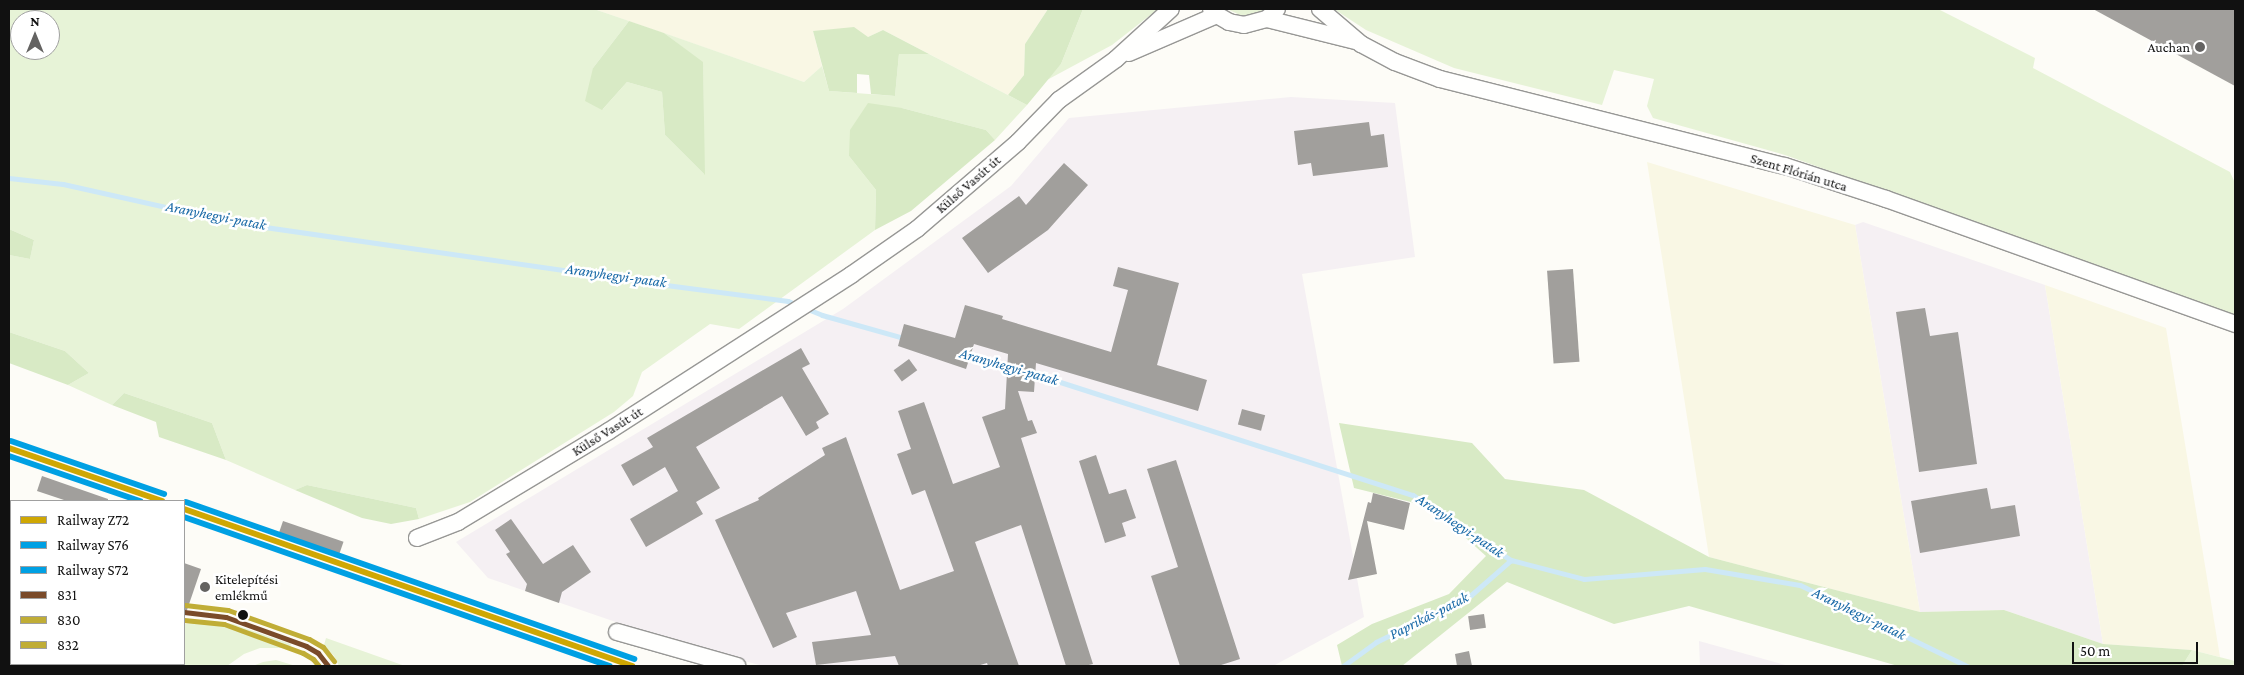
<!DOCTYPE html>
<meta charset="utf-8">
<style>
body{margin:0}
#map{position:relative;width:2244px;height:675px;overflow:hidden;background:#fdfcf7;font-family:"Crimson Pro",serif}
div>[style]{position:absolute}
.industrial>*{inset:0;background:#f5f0f3}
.farmland>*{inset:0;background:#f9f7e4}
.green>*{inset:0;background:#e7f3d7}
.forest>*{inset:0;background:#d8eac5}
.stream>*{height:5px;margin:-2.5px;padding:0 2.5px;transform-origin:2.5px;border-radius:2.5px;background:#cde8f7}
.building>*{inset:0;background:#a19f9c;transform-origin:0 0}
.roads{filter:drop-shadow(1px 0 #979795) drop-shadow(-1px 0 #979795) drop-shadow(0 1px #979795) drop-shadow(0 -1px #979795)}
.minor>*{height:16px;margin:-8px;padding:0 8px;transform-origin:8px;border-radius:8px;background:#fffffe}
.bus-1>*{height:5px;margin:-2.5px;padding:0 2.5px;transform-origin:2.5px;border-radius:2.5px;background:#7a4b2a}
.bus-2>*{height:5px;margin:-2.5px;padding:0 2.5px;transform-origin:2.5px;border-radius:2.5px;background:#c0ad36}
.bus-3>*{height:5px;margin:-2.5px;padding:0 2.5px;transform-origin:2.5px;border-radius:2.5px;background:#c0ad36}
.rail-1>*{height:6px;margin:-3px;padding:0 3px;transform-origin:3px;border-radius:3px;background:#cfa703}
.rail-2>*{height:6px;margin:-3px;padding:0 3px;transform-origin:3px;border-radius:3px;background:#00a0e3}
.rail-3>*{height:6px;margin:-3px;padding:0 3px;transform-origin:3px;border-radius:3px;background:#00a0e3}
.dots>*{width:14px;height:14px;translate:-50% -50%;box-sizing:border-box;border:2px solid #fff;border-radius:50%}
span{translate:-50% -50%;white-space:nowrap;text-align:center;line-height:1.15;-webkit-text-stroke:5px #fff;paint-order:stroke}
.poi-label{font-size:14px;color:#111}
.right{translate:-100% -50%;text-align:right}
.left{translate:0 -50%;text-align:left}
.street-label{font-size:14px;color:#111}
.water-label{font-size:15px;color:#1768a6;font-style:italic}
.frame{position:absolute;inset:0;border:10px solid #111;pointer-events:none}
.legend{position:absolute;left:10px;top:500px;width:175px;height:165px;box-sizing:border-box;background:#fff;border:1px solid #a0a0a0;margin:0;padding:6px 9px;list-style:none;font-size:15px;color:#111}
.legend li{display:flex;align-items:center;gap:10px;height:25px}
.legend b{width:25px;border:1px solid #a0a0a0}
.north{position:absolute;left:10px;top:10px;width:50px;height:50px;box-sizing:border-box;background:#fff;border:1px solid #a0a0a0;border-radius:50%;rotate:0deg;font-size:14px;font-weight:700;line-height:20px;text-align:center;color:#111}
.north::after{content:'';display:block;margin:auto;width:18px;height:22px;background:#646362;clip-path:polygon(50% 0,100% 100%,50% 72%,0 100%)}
.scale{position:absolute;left:2072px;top:642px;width:126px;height:22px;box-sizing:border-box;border:2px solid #111;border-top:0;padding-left:6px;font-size:15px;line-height:18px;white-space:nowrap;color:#111;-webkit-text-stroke:4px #fff;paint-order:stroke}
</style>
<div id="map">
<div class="industrial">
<div style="clip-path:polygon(1291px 97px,1395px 103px,1415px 257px,1302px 274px,1364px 617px,1273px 666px,763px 666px,674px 642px,488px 578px,456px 542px,843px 309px,1011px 186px,1069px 118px)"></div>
<div style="clip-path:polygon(1863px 222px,2045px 285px,2103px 644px,2004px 610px,1920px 612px,1855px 225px)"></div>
<div style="clip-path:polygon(1699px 641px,1789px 666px,1700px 666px)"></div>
</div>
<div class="farmland">
<div style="clip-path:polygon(594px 9px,1048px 9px,1025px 44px,1024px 75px,1008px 95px,883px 30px,868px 37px,813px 31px,822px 66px,804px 82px)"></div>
<div style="clip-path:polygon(1647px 162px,1855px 225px,1920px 612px,1709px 557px)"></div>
<div style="clip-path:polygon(2045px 285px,2166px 328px,2220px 657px,2192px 650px,2103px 644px)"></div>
</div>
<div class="green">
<div style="clip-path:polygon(evenodd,9px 9px,594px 9px,629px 21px,593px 68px,603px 109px,627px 82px,662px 92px,665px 135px,704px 174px,703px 63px,664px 33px,804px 82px,822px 66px,829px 91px,895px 96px,899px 54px,929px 54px,1027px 105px,995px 140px,986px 130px,902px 108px,849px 156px,876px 190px,875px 230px,739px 329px,710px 324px,642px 372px,633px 396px,614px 412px,470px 502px,419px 519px,416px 508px,307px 485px,295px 490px,226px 460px,212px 423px,124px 393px,112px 405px,68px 385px,89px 373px,65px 351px,9px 332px,9px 255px,30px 259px,34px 240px,9px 229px,9px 9px,20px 20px,50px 20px,50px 50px,20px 50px,20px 20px)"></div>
<div style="clip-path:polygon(1083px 9px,1158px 9px,1112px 45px,1047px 80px,1061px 64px)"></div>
<div style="clip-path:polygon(1227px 9px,1266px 9px,1251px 15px,1240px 15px)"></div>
<div style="clip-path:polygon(1334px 9px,1938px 9px,2035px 58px,2033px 68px,2230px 172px,2235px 183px,2235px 315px,1785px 155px,1653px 118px,1647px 106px,1654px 79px,1614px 70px,1602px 105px,1454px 68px,1366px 30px)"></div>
<div style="clip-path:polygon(208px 621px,233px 624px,291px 644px,290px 648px,260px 648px,244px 654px,227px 666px,173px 666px,172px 664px,184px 664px,184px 624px)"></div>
<div style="clip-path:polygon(326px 638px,405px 666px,339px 666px,334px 656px,324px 645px)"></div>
<div style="clip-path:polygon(2192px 650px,2235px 661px,2235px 666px,2182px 666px)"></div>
<div style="clip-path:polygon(276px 660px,296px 666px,253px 666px,263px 662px)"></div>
</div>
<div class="forest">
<div style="clip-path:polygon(1048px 9px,1083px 9px,1061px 64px,1027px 105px,1008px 95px,1024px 75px,1025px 44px)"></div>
<div style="clip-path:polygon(629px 21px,664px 33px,703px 62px,705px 175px,665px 135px,662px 92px,627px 82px,602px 110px,585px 101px,593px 68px)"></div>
<div style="clip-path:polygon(854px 27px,868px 37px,883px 30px,929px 54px,899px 54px,895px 96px,871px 94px,869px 75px,857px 74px,857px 93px,829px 91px,813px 31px)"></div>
<div style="clip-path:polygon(868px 103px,902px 108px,986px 130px,995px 140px,911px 211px,875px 230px,876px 190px,849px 156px,850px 130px)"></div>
<div style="clip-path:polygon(9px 229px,34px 240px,30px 259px,9px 255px)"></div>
<div style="clip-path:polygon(9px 332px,65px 351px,89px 373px,68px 385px,9px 363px)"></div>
<div style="clip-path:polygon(124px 393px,212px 423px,226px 460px,159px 437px,156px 422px,112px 405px)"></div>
<div style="clip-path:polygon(1339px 423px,1472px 443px,1505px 479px,1584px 490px,1709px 557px,1920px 612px,2004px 610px,2103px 644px,2192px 650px,2182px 666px,1898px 666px,1689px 606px,1614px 624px,1507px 582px,1402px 666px,1342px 666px,1337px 645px,1372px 624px,1449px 594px,1486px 556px,1431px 507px,1354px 488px)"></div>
<div style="clip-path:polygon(307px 485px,416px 508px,419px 519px,391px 524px,362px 518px,295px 490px)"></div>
</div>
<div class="stream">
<div style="left:9px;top:178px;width:54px;rotate:6.3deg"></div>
<div style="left:63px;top:184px;width:178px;rotate:12.6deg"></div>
<div style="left:237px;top:223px;width:433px;rotate:8.2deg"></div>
<div style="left:666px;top:285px;width:123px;rotate:7.5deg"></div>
<div style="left:788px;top:301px;width:10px;rotate:24deg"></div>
<div style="left:805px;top:308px;width:18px;rotate:22deg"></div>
<div style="left:822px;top:315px;width:88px;rotate:15.8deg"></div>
<div style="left:963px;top:354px;width:52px;rotate:15.6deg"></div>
<div style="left:1029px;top:372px;width:403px;rotate:17.8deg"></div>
<div style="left:1413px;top:495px;width:118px;rotate:33.6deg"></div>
<div style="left:1511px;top:560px;width:75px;rotate:14.6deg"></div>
<div style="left:1584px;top:579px;width:121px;rotate:-4.7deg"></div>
<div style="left:1705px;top:569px;width:96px;rotate:9.6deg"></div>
<div style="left:1800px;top:585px;width:186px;rotate:25.9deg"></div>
<div style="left:1343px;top:666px;width:41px;rotate:-36deg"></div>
<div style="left:1376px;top:642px;width:106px;rotate:-26.3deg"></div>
<div style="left:1471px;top:595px;width:53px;rotate:-41.2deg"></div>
</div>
<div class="building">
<div style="clip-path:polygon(2093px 9px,2235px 9px,2235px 86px)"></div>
<div style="clip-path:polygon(1369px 122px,1371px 136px,1384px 134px,1388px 167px,1313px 176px,1311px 163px,1298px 165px,1294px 131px)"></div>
<div style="clip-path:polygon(1064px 163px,1088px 185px,1048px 230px,988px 273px,962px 238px,1019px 196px,1026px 205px)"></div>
<div style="clip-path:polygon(1118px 267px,1179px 283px,1157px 365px,1207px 380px,1198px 411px,1036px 363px,1034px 392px,1018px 391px,1028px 421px,1032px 420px,1037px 433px,1021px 438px,1093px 664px,1084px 666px,1066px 666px,1021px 525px,975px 542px,1019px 666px,988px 666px,987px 663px,977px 666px,899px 666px,895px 656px,816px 665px,812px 642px,871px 635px,856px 591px,786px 613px,797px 637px,773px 648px,715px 520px,759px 500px,758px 498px,825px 455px,822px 448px,846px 437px,900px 590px,954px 571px,925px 490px,912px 495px,897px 454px,911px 449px,898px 411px,924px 402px,953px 484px,1000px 467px,982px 417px,1005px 409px,1008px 354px,974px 344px,966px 369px,898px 346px,904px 324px,955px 338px,965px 305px,1003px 316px,1002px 319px,1111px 352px,1128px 290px,1113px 286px)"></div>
<div style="left:1573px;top:269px;width:93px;height:26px;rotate:86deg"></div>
<div style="clip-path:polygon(1925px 308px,1930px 336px,1958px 332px,1977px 464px,1919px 472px,1896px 312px)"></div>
<div style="clip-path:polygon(801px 348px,810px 364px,802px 368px,829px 414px,816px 422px,819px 428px,806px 436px,782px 396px,696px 447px,720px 488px,696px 502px,703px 514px,646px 547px,630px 519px,678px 491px,665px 467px,633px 486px,621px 465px,653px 447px,647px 438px)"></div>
<div style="left:909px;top:359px;width:14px;height:19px;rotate:54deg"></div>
<div style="left:1242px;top:409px;width:24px;height:16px;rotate:15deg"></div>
<div style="clip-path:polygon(1096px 455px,1109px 494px,1126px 489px,1136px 518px,1122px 523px,1126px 536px,1105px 543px,1079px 461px)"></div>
<div style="clip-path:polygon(1176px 460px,1240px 659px,1218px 666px,1180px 666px,1151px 576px,1178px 567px,1147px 469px)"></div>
<div style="clip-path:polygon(42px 476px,108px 499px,108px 501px,67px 501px,37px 491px)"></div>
<div style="clip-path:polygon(1987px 488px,1991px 509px,2015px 505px,2020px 536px,1920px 553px,1911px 501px)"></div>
<div style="clip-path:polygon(1373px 493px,1410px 503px,1404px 530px,1367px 521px,1377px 574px,1348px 580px,1368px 502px,1371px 503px)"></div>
<div style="clip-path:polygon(511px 519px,543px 564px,573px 545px,591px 572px,562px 592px,559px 603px,525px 591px,527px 584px,506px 554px,510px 552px,495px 530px)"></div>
<div style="left:283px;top:521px;width:64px;height:15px;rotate:19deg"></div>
<div style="clip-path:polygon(184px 563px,201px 569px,186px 613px,184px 613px)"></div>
<div style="left:1484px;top:614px;width:14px;height:16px;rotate:82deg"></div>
<div style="clip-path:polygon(1469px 651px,1472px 666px,1457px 666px,1455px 654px)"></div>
</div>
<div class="roads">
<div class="minor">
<div style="left:1211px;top:9px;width:8px;rotate:45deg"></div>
<div style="left:1217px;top:15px;width:14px;rotate:30deg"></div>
<div style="left:1229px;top:22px;width:15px;rotate:11deg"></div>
<div style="left:1244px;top:25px;width:24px;rotate:-15deg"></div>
<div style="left:1267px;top:19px;width:14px;rotate:-45deg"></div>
<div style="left:1320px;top:9px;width:54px;rotate:40.5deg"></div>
<div style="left:1361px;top:44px;width:38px;rotate:28deg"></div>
<div style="left:1395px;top:62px;width:48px;rotate:20.7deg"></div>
<div style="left:1440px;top:79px;width:356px;rotate:14.2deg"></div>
<div style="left:1785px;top:166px;width:106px;rotate:18.1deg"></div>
<div style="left:1886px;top:199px;width:371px;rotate:19.7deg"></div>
<div style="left:1267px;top:19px;width:91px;rotate:14deg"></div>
<div style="left:1129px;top:53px;width:96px;rotate:-23.4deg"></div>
<div style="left:417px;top:538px;width:44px;rotate:-21.3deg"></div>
<div style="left:458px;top:522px;width:176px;rotate:-31.1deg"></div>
<div style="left:609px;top:431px;width:288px;rotate:-32.8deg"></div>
<div style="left:851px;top:275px;width:80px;rotate:-34.9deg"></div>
<div style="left:917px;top:229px;width:133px;rotate:-40.7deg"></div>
<div style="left:1018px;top:142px;width:59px;rotate:-45.7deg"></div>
<div style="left:1059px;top:100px;width:70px;rotate:-35.7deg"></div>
<div style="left:1116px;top:59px;width:74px;rotate:-42.3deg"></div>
<div style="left:617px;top:632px;width:125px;rotate:15.8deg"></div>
</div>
</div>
<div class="bus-1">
<div style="left:184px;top:612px;width:42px;rotate:6.8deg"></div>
<div style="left:226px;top:617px;width:85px;rotate:19.9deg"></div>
<div style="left:306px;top:646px;width:14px;rotate:30deg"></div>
<div style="left:318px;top:653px;width:16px;rotate:52deg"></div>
</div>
<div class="bus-2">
<div style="left:184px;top:620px;width:40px;rotate:5.7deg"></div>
<div style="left:224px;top:624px;width:84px;rotate:20.2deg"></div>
<div style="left:303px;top:653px;width:12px;rotate:31deg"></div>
<div style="left:313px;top:659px;width:9px;rotate:49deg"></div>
</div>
<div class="bus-3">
<div style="left:185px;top:605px;width:43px;rotate:6.6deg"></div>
<div style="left:228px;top:610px;width:86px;rotate:19.7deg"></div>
<div style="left:309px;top:639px;width:16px;rotate:30deg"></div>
<div style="left:323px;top:647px;width:18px;rotate:52deg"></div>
</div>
<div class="rail-1">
<div style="left:9px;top:448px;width:162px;rotate:19.1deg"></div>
<div style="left:184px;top:509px;width:475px;rotate:19.3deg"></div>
</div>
<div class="rail-2">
<div style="left:9px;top:456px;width:139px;rotate:19deg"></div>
<div style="left:184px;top:517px;width:451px;rotate:19.3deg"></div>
</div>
<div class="rail-3">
<div style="left:11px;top:441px;width:162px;rotate:19.1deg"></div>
<div style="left:186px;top:502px;width:475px;rotate:19.3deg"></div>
</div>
<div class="dots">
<div style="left:2200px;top:47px;background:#646362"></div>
<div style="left:205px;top:587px;background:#646362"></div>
<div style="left:243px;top:615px;background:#111"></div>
</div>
<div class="poi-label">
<span class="right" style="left:2190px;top:47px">Auchan</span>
<span class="left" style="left:215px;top:587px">Kitelepítési<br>emlékmű</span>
</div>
<div class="street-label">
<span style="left:1799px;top:172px;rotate:17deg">Szent Flórián utca</span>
<span style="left:968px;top:184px;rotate:-41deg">Külső Vasút út</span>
<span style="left:607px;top:431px;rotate:-32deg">Külső Vasút út</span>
</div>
<div class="water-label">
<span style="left:216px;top:216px;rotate:11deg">Aranyhegyi-patak</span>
<span style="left:616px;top:276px;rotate:8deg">Aranyhegyi-patak</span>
<span style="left:1009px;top:367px;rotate:16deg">Aranyhegyi-patak</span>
<span style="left:1460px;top:526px;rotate:34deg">Aranyhegyi-patak</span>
<span style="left:1859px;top:614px;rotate:26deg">Aranyhegyi-patak</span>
<span style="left:1429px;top:616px;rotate:-27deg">Paprikás-patak</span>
</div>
<div class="frame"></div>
<ul class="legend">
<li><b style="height:6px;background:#cfa703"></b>Railway Z72</li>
<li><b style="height:6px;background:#00a0e3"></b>Railway S76</li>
<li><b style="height:6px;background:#00a0e3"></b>Railway S72</li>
<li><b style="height:6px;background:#7a4b2a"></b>831</li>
<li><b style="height:6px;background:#c0ad36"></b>830</li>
<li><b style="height:6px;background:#c0ad36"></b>832</li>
</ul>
<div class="north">N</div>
<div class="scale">50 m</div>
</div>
